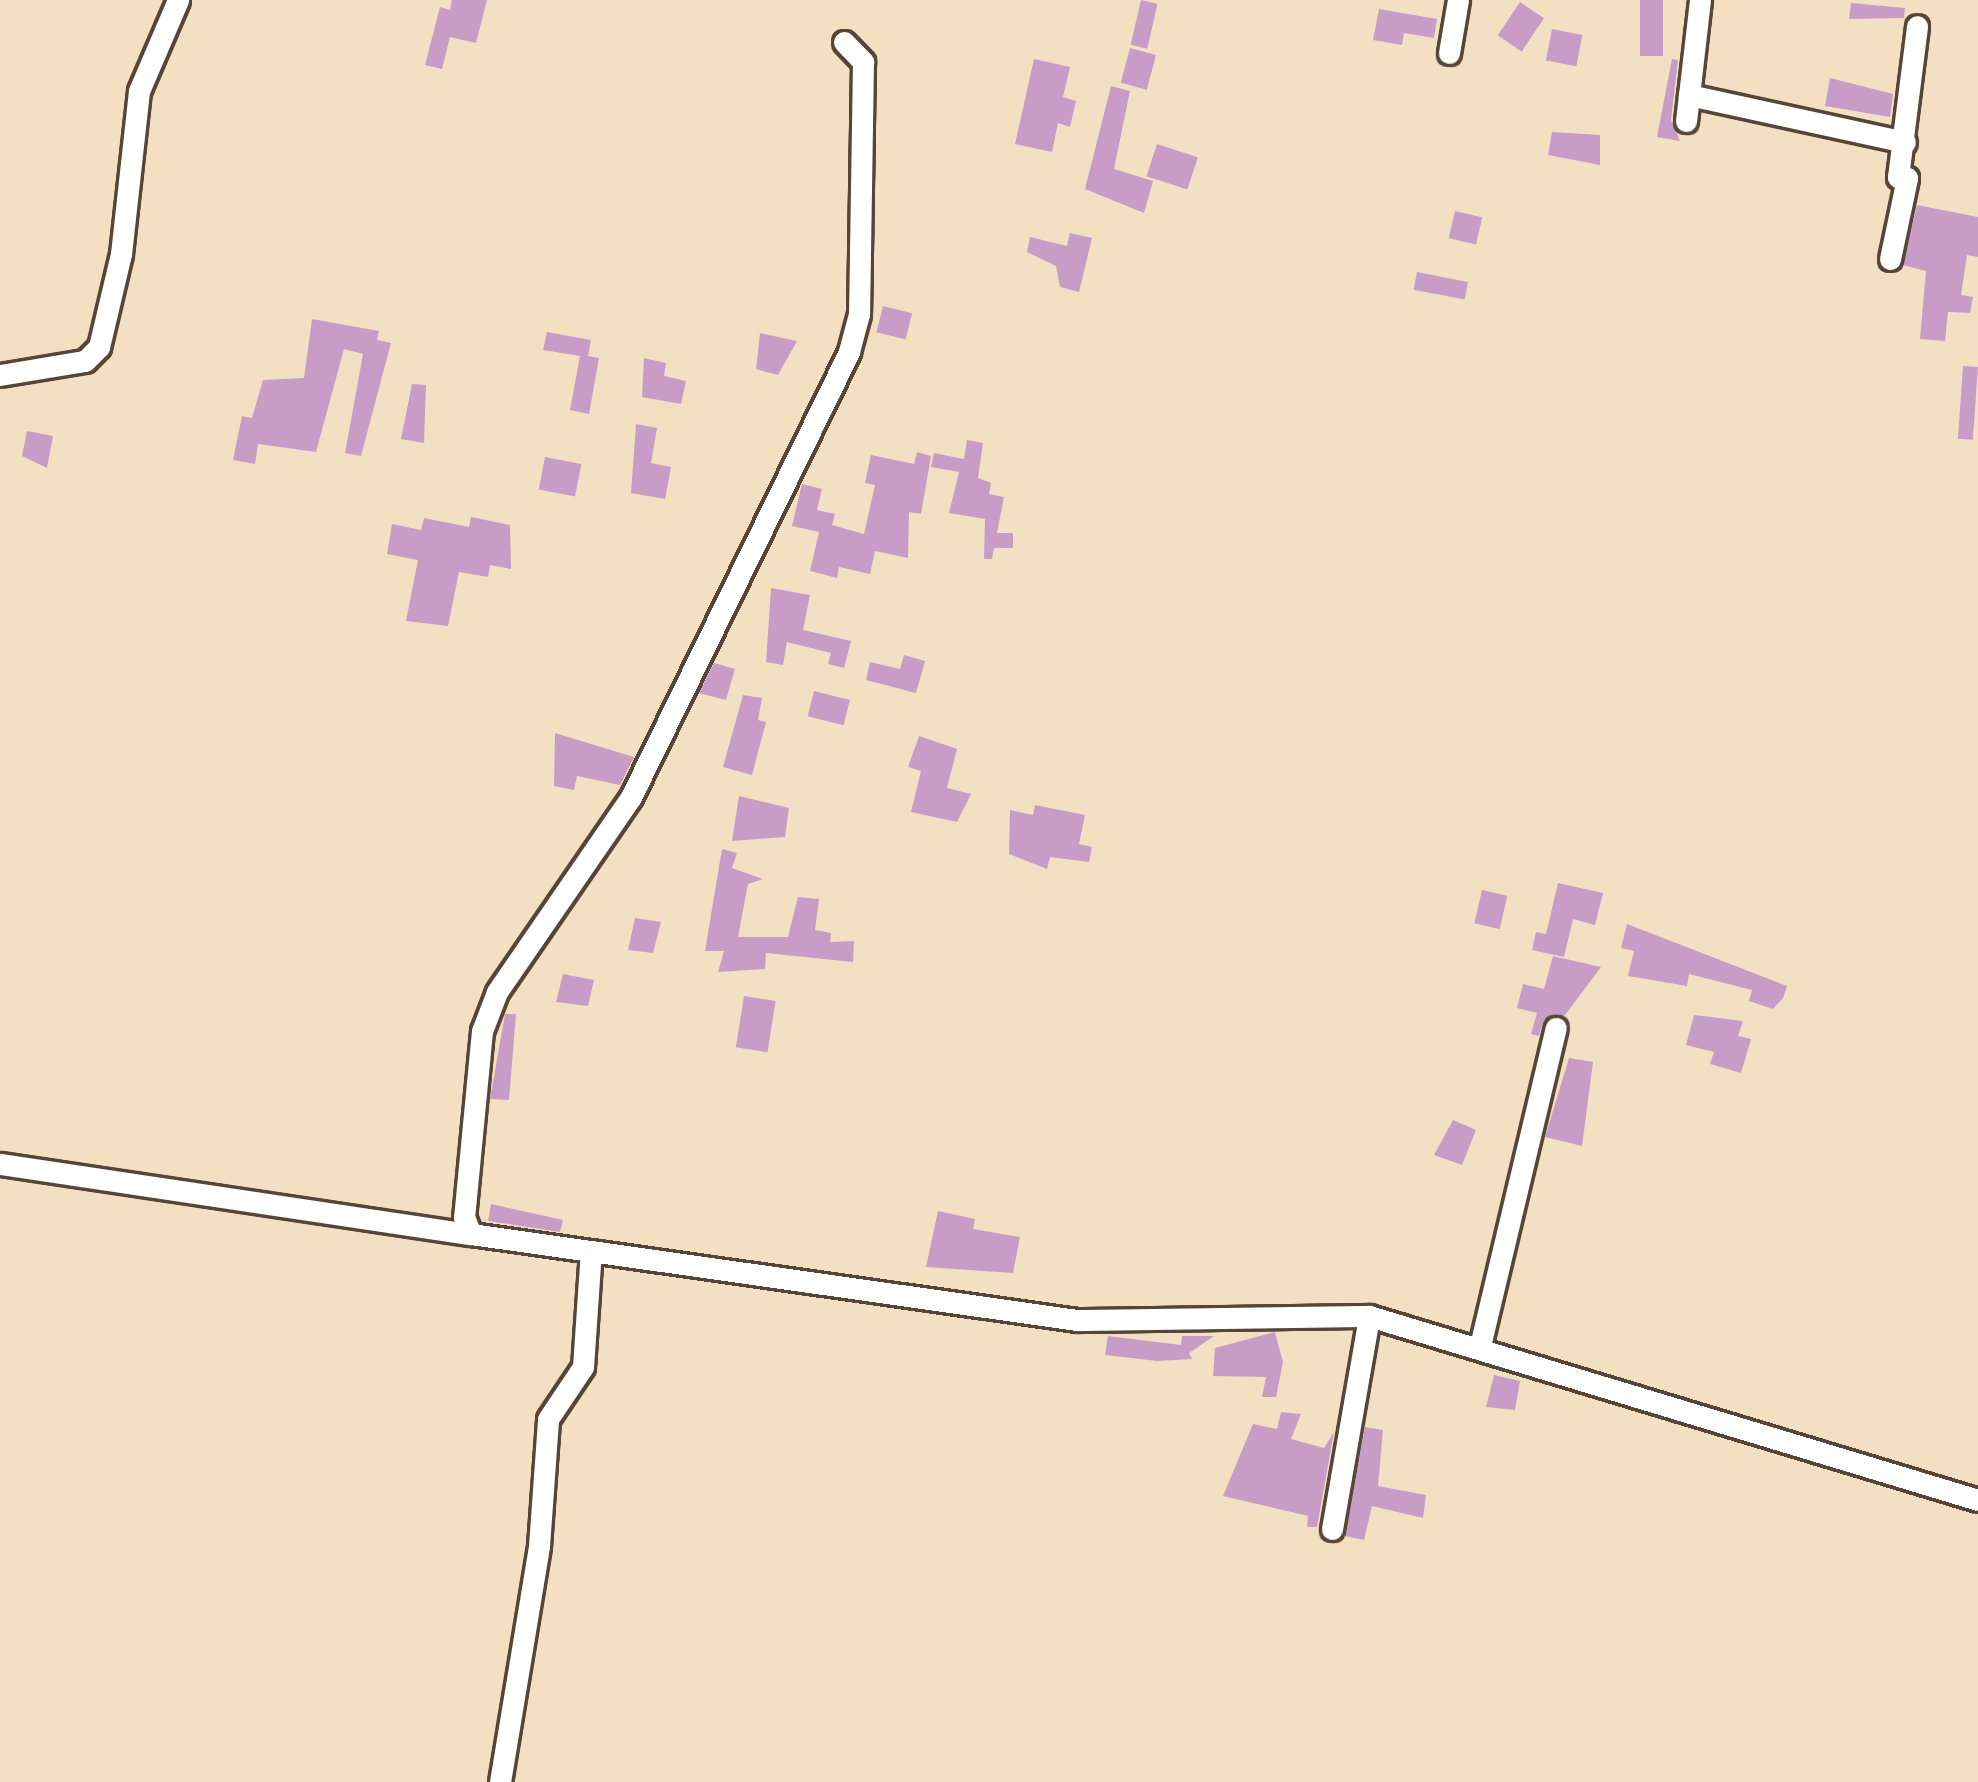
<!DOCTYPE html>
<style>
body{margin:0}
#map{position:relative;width:1978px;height:1782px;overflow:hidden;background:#f3e0c3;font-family:Kalam,sans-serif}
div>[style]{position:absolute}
.building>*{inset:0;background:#c79dc7;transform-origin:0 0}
.roads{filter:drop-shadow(3px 0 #574537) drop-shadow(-3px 0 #574537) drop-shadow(0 3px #574537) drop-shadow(0 -3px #574537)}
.minor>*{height:21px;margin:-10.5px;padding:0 10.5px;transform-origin:10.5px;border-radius:10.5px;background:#fff}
span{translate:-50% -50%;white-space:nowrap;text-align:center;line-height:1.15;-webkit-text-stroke:9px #fcf5e5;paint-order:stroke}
</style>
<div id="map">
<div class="building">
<div style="clip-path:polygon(452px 0,487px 0,476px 43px,450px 37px,442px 69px,425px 65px,440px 7px,450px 10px)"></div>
<div style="left:1141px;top:0;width:17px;height:46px;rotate:13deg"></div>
<div style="left:1640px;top:0;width:23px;height:56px"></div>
<div style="left:1520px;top:2px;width:29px;height:40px;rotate:34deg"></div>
<div style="clip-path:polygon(1851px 3px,1905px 8px,1904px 18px,1849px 19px)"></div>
<div style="clip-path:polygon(1379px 9px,1437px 19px,1434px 38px,1404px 33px,1402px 45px,1373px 40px)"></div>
<div style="left:1552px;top:29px;width:31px;height:32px;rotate:11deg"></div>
<div style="left:1130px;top:48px;width:27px;height:36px;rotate:15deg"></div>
<div style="clip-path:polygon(1034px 59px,1070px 67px,1063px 97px,1076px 101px,1070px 127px,1058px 123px,1052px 152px,1015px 144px)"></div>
<div style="clip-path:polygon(1672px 59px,1678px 60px,1671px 120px,1680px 141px,1657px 137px)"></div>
<div style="clip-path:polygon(1830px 78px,1893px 94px,1890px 117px,1825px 106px)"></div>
<div style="clip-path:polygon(1111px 86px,1130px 91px,1114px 169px,1153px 181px,1144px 213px,1085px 189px)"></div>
<div style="clip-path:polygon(1552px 132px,1600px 135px,1600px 165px,1548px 155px)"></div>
<div style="left:1157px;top:144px;width:43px;height:34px;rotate:18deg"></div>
<div style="clip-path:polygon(1917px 205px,1978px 217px,1978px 257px,1967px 255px,1961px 295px,1973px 297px,1970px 313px,1948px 312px,1945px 341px,1920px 339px,1926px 271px,1903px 265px)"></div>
<div style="left:1455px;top:211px;width:28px;height:28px;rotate:13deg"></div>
<div style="clip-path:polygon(1070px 233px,1092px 238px,1079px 292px,1060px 287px,1056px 266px,1027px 252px,1030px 237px,1067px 246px)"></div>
<div style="left:1417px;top:272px;width:52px;height:18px;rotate:11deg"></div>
<div style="left:883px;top:306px;width:30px;height:27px;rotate:14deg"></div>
<div style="clip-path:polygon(312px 319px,379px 331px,377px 340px,391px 343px,361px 456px,345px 453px,363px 354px,344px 349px,316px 452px,258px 444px,255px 464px,233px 460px,242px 416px,252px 418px,263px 380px,304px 378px)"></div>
<div style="clip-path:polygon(547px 332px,591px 340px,588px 356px,599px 358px,589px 414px,570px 410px,580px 356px,543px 350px)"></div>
<div style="clip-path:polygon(760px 333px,797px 341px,778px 375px,756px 369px)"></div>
<div style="clip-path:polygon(644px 358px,666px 363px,664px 376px,686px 381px,681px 404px,642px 397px)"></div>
<div style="left:1963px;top:366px;width:15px;height:73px;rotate:4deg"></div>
<div style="clip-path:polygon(412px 384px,426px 385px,424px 443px,401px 439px)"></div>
<div style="clip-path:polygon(636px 424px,657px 428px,651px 463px,671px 467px,665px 499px,631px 493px)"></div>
<div style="clip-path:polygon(27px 431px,53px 436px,47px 468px,22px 456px)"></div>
<div style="clip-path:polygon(967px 440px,983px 443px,978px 478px,991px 483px,989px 494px,1004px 497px,997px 533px,1013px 533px,1013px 548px,994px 548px,992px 559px,984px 559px,985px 519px,949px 513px,959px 472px,931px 467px,934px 453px,964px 459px)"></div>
<div style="clip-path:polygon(917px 452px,931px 456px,921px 514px,909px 512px,908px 558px,875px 551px,870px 574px,839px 567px,837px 578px,810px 571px,819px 532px,792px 526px,802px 484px,822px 489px,817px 510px,835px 514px,832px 525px,864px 534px,875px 485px,865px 483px,871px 455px,914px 464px)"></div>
<div style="left:545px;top:457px;width:37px;height:33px;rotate:11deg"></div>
<div style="clip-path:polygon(471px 517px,510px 525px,511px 569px,490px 565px,488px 577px,459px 572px,448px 626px,406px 621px,418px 560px,387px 554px,392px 524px,421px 530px,424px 518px,469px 527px)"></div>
<div style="clip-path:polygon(771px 588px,810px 595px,803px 630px,851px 641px,844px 668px,828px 664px,831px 653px,787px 642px,783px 665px,766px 662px)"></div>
<div style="clip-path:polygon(904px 655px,925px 661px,916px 693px,866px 680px,870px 662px,900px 669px)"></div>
<div style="clip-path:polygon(714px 663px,735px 669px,726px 700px,699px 693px)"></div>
<div style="left:814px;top:691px;width:37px;height:26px;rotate:14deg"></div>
<div style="clip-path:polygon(743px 695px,762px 698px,758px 720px,766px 722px,752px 775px,723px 767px)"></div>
<div style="clip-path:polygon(555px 733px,634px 757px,620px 785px,577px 776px,574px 790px,554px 786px)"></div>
<div style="clip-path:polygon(919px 736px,957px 749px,947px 788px,971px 794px,957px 822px,911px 812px,921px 771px,908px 767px)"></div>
<div style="clip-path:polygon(739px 796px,789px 808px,785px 837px,732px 841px)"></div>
<div style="clip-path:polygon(1035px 805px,1085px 815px,1079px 844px,1092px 847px,1089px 862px,1050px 857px,1047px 869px,1009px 854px,1010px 810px,1033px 815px)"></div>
<div style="clip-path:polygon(722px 849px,737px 853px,732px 868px,763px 879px,748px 884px,738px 937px,788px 937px,798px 897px,819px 899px,815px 930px,831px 933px,830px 942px,854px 941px,853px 962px,766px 953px,765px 969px,718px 972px,724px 951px,705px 951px)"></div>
<div style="clip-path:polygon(1558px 883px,1603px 893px,1595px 925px,1573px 919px,1564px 957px,1532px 950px,1536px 932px,1546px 934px)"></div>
<div style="left:1482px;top:890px;width:26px;height:34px;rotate:13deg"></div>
<div style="clip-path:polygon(635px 918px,661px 922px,653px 953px,628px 950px)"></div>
<div style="clip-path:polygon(1627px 924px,1787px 986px,1783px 998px,1773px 1009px,1749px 1001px,1752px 990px,1689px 974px,1687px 986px,1628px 976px,1634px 951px,1621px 948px)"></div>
<div style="clip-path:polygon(1553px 956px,1601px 967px,1565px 1015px,1544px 1019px,1539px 1036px,1531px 1034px,1537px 1013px,1517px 1008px,1523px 984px,1544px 989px)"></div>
<div style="clip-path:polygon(563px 974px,594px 980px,588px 1006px,556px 1002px)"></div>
<div style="left:744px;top:996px;width:32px;height:52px;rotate:9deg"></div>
<div style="clip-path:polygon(505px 1014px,516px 1014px,509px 1100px,490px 1099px)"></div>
<div style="clip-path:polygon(1694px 1015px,1743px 1021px,1738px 1036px,1751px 1039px,1741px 1073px,1710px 1064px,1714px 1052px,1686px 1045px)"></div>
<div style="clip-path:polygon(1569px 1058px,1593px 1062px,1582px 1146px,1545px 1137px)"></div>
<div style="clip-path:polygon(1453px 1120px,1476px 1130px,1462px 1165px,1434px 1155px)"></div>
<div style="clip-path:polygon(491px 1204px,563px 1220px,560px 1232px,488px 1221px)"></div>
<div style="clip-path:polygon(938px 1211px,975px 1219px,973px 1229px,1020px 1237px,1013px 1273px,926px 1267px)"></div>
<div style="clip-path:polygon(1275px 1332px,1283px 1362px,1276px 1397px,1262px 1397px,1266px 1377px,1213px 1376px,1215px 1348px)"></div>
<div style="clip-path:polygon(1108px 1336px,1181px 1345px,1182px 1336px,1214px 1336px,1189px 1353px,1192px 1359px,1157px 1361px,1105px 1355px)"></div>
<div style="clip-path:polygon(1494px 1375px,1520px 1381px,1515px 1410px,1486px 1407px)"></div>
<div style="clip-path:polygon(1281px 1412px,1301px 1414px,1291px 1439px,1324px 1448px,1334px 1432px,1317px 1527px,1307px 1527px,1308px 1516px,1223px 1496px,1253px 1424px,1277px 1429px)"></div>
<div style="clip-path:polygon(1365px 1427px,1383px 1430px,1378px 1486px,1426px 1495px,1423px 1518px,1372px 1506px,1364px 1540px,1345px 1536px)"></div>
</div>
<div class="roads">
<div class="minor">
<div style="left:844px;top:42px;width:28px;rotate:46deg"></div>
<div style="left:863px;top:62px;width:252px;rotate:90.9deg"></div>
<div style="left:859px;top:314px;width:39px;rotate:105deg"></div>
<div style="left:849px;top:352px;width:496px;rotate:116.1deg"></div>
<div style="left:631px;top:797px;width:237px;rotate:124.5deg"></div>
<div style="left:497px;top:992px;width:42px;rotate:111deg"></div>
<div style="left:482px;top:1031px;width:187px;rotate:95.5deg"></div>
<div style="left:464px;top:1217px;width:18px;rotate:68deg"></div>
<div style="left:471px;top:1234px;width:612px;rotate:8.08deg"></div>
<div style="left:1077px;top:1320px;width:292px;rotate:-0.8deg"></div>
<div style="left:1369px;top:1316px;width:636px;rotate:16.81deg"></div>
<div style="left:1449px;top:53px;width:54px;rotate:-80.4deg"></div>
<div style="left:1689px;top:95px;width:221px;rotate:12.3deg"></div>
<div style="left:1686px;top:121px;width:122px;rotate:-83.4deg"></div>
<div style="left:1890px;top:259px;width:83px;rotate:-78.1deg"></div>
<div style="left:1907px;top:178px;width:9px;rotate:-174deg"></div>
<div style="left:1898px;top:177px;width:152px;rotate:-82.8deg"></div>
<div style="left:0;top:375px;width:86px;rotate:-9.4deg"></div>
<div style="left:85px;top:361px;width:20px;rotate:-45deg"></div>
<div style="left:99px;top:347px;width:96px;rotate:-76.7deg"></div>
<div style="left:121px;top:254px;width:164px;rotate:-83.7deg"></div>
<div style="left:139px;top:91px;width:99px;rotate:-66.8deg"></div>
<div style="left:0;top:1164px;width:476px;rotate:8.5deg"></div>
<div style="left:1480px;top:1346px;width:327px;rotate:-76.6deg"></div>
<div style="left:1332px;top:1529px;width:216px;rotate:-80.1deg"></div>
<div style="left:500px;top:1782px;width:239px;rotate:-80.6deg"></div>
<div style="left:539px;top:1546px;width:127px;rotate:-85.9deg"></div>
<div style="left:548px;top:1419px;width:63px;rotate:-56.1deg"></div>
<div style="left:583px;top:1367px;width:116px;rotate:-86.1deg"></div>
</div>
</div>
</div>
